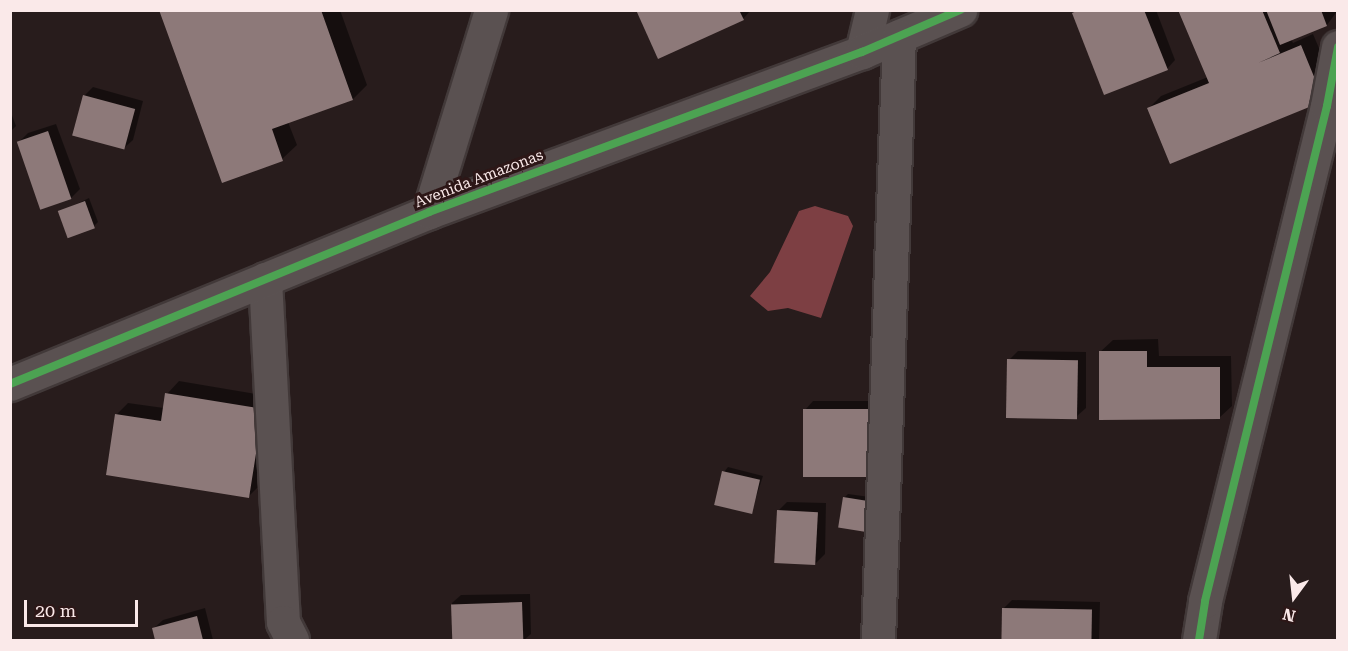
<!DOCTYPE html>
<style>
body{margin:0}
#map{position:relative;width:1348px;height:651px;overflow:hidden;background:#281c1c;font-family:"Roboto Serif",serif}
div>[style]{position:absolute}
.water>*{inset:0;background:#7d3f43}
.shadow>*{inset:0;background:#0007}
.building>*{inset:0;background:#8d7979;transform-origin:0 0}
.roads{filter:drop-shadow(2px 0 #423939) drop-shadow(-2px 0 #423939) drop-shadow(0 2px #423939) drop-shadow(0 -2px #423939)}
.minor>*{height:33px;margin:-16.5px;padding:0 16.5px;transform-origin:16.5px;border-radius:16.5px;background:#5a5151}
.cycleway>*{height:8px;margin:-4px;padding:0 4px;transform-origin:4px;border-radius:4px;background:#4ca352}
span{translate:-50% -50%;white-space:nowrap;text-align:center;line-height:1.15;-webkit-text-stroke:6px #2d1717;paint-order:stroke}
.street-label{font-size:15px;color:#fae9e9}
.frame{position:absolute;inset:0;border:12px solid #fae9e9;pointer-events:none}
.north{position:absolute;left:1264px;top:567px;width:60px;height:60px;-webkit-text-stroke:4px #2d1717;paint-order:stroke;rotate:195deg;font-size:16px;font-weight:700;line-height:24px;text-align:center;color:#fae9e9}
.north::after{content:'';display:block;margin:auto;width:21px;height:27px;background:#fae9e9;clip-path:polygon(50% 0,100% 100%,50% 72%,0 100%)}
.scale{position:absolute;left:24px;top:600px;width:114px;height:27px;box-sizing:border-box;border:3px solid #fae9e9;border-top:0;padding-left:8px;font-size:18px;line-height:21px;white-space:nowrap;color:#fae9e9;-webkit-text-stroke:4px #2d1717;paint-order:stroke}
</style>
<div id="map">
<div class="water">
<div style="clip-path:polygon(815px 206px,848px 216px,853px 226px,821px 318px,788px 308px,768px 311px,750px 296px,770px 272px,799px 211px)"></div>
</div>
<div class="shadow">
<div style="clip-path:polygon(161px 10px,340px 10px,367px 85px,353px 99px,288px 122px,297px 145px,282px 159px,223px 181px)"></div>
<div style="clip-path:polygon(637px 10px,751px 10px,743px 19px)"></div>
<div style="clip-path:polygon(1077px 10px,1156px 10px,1175px 60px,1167px 69px,1074px 14px)"></div>
<div style="clip-path:polygon(1180px 10px,1338px 10px,1327px 25px,1291px 39px,1293px 43px,1313px 34px,1336px 88px,1149px 108px,1161px 96px,1208px 77px)"></div>
<div style="clip-path:polygon(93px 87px,143px 101px,133px 140px,124px 148px,84px 96px)"></div>
<div style="clip-path:polygon(10px 110px,16px 126px,10px 132px)"></div>
<div style="clip-path:polygon(56px 124px,80px 189px,71px 198px,19px 142px,28px 133px)"></div>
<div style="clip-path:polygon(89px 198px,98px 222px,94px 226px,60px 212px)"></div>
<div style="clip-path:polygon(1158px 339px,1159px 356px,1231px 356px,1232px 406px,1219px 418px,1100px 352px,1113px 340px)"></div>
<div style="clip-path:polygon(1018px 351px,1086px 352px,1086px 408px,1077px 416px,1009px 360px)"></div>
<div style="clip-path:polygon(179px 381px,274px 397px,260px 485px,248px 497px,116px 415px,128px 403px,164px 408px,167px 394px)"></div>
<div style="clip-path:polygon(813px 401px,881px 401px,881px 467px,805px 410px)"></div>
<div style="clip-path:polygon(728px 467px,763px 476px,751px 513px,724px 472px)"></div>
<div style="clip-path:polygon(848px 494px,877px 498px,873px 525px,844px 498px)"></div>
<div style="clip-path:polygon(787px 502px,826px 503px,825px 554px,816px 563px,778px 511px)"></div>
<div style="clip-path:polygon(530px 594px,531px 634px,524px 640px,453px 640px,452px 603px,461px 595px)"></div>
<div style="clip-path:polygon(1012px 600px,1100px 602px,1099px 640px,1003px 640px,1003px 609px)"></div>
<div style="clip-path:polygon(205px 608px,213px 640px,157px 640px,154px 628px,163px 620px)"></div>
</div>
<div class="building">
<div style="clip-path:polygon(159px 10px,321px 10px,353px 100px,272px 129px,283px 161px,222px 183px)"></div>
<div style="clip-path:polygon(636px 10px,739px 10px,744px 20px,658px 59px)"></div>
<div style="clip-path:polygon(1079px 10px,1144px 10px,1168px 70px,1104px 95px,1072px 13px)"></div>
<div style="clip-path:polygon(1178px 10px,1262px 10px,1280px 53px,1258px 63px,1301px 45px,1324px 101px,1170px 164px,1147px 108px,1209px 83px)"></div>
<div style="clip-path:polygon(1266px 10px,1321px 10px,1327px 26px,1280px 45px)"></div>
<div style="left:83px;top:95px;width:54px;height:42px;rotate:15deg"></div>
<div style="left:48px;top:131px;width:72px;height:33px;rotate:71deg"></div>
<div style="left:85px;top:201px;width:29px;height:29px;rotate:70deg"></div>
<div style="clip-path:polygon(1099px 351px,1147px 351px,1147px 367px,1220px 367px,1220px 419px,1099px 420px)"></div>
<div style="left:1007px;top:359px;width:71px;height:59px;rotate:1deg"></div>
<div style="clip-path:polygon(165px 393px,263px 409px,249px 498px,106px 475px,115px 414px,161px 421px)"></div>
<div style="left:803px;top:409px;width:70px;height:68px"></div>
<div style="left:722px;top:471px;width:39px;height:35px;rotate:13deg"></div>
<div style="left:843px;top:497px;width:30px;height:31px;rotate:9deg"></div>
<div style="left:777px;top:510px;width:41px;height:53px;rotate:3deg"></div>
<div style="left:522px;top:602px;width:38px;height:71px;rotate:88deg"></div>
<div style="left:1002px;top:608px;width:90px;height:32px;rotate:1deg"></div>
<div style="clip-path:polygon(197px 616px,203px 640px,155px 640px,152px 628px)"></div>
</div>
<div class="roads">
<div class="minor">
<div style="left:862px;top:52px;width:43px;rotate:-76.6deg"></div>
<div style="left:429px;top:212px;width:211px;rotate:-72.9deg"></div>
<div style="left:265px;top:279px;width:343px;rotate:87deg"></div>
<div style="left:283px;top:622px;width:20px;rotate:63deg"></div>
<div style="left:10px;top:384px;width:453px;rotate:-22.3deg"></div>
<div style="left:429px;top:212px;width:462px;rotate:-20.3deg"></div>
<div style="left:862px;top:52px;width:107px;rotate:-23.2deg"></div>
<div style="left:878px;top:640px;width:604px;rotate:-88.01deg"></div>
<div style="left:1199px;top:640px;width:39px;rotate:-81deg"></div>
<div style="left:1205px;top:601px;width:510px;rotate:-76.15deg"></div>
<div style="left:1327px;top:106px;width:60px;rotate:-79.4deg"></div>
</div>
</div>
<div class="cycleway">
<div style="left:10px;top:384px;width:453px;rotate:-22.3deg"></div>
<div style="left:429px;top:212px;width:462px;rotate:-20.3deg"></div>
<div style="left:862px;top:52px;width:107px;rotate:-23.2deg"></div>
<div style="left:1199px;top:640px;width:39px;rotate:-81deg"></div>
<div style="left:1205px;top:601px;width:510px;rotate:-76.15deg"></div>
<div style="left:1327px;top:106px;width:60px;rotate:-79.4deg"></div>
</div>
<div class="street-label">
<span style="left:479px;top:179px;rotate:-21deg">Avenida Amazonas</span>
</div>
<div class="frame"></div>
<div class="north">N</div>
<div class="scale">20 m</div>
</div>
